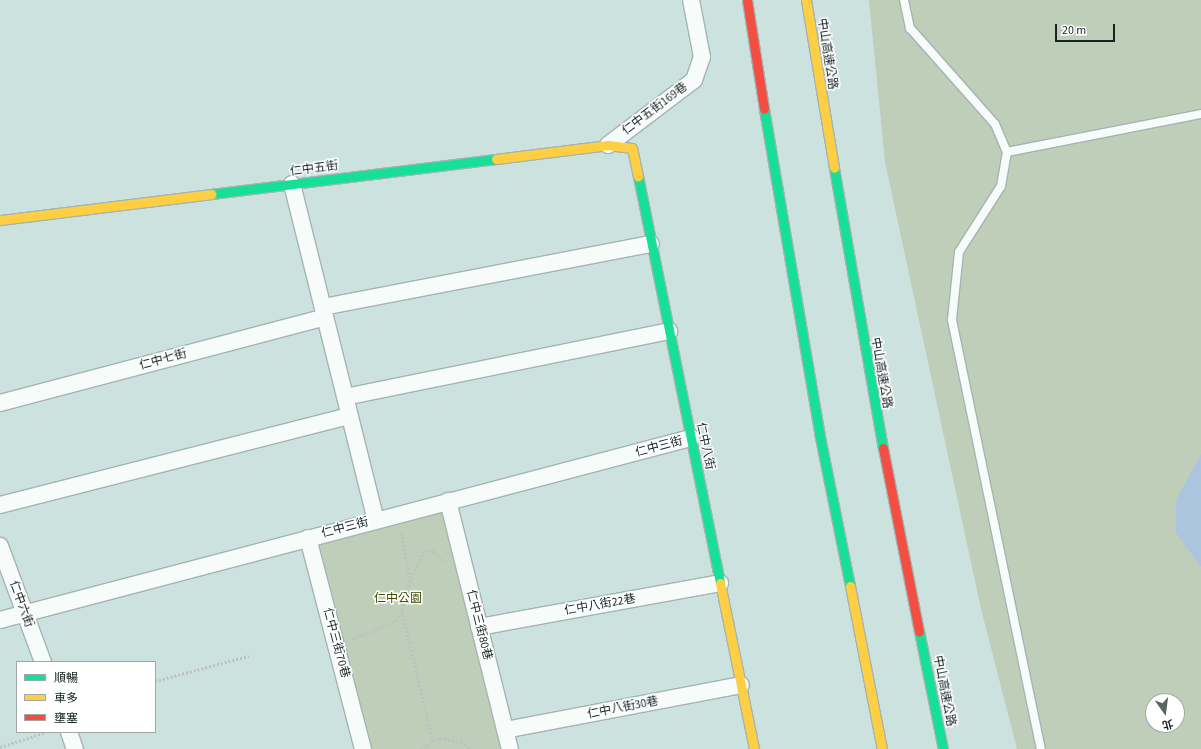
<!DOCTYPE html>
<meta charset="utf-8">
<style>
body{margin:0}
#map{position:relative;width:1201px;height:749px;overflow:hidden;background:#cce2df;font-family:"Source Sans 3","Noto Sans TC",sans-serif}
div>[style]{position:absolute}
.green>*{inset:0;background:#bfceb9}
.water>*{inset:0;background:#acc5de}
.path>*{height:2.5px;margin-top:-1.25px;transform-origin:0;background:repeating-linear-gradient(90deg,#bbc2c0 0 2px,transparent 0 4px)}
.roads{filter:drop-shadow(1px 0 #a3b4b2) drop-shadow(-1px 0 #a3b4b2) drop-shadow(0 1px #a3b4b2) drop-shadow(0 -1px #a3b4b2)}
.lane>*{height:8px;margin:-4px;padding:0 4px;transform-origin:4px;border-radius:4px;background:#f7fbfa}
.street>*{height:16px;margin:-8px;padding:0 8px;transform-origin:8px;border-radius:8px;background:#f7fbfa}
.fast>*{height:9px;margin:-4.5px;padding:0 4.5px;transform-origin:4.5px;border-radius:4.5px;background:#16e098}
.slow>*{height:9px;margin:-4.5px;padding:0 4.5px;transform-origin:4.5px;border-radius:4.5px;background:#ffcf43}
.jam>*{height:9px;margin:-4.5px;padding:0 4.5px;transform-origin:4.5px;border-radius:4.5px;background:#f24e42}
span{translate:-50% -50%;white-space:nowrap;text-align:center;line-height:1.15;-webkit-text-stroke:3px #fff;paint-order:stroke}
.street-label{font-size:12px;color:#152422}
.park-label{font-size:12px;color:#414b00}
.legend{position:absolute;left:16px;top:661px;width:140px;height:72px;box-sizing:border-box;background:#fff;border:1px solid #a1a7a7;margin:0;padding:5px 7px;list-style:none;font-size:12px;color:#152422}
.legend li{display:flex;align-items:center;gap:8px;height:20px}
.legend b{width:20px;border:1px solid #a1a7a7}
.north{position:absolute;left:1145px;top:693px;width:40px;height:40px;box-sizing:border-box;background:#fff;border:1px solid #a1a7a7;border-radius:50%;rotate:166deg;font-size:11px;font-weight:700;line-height:16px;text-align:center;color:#152422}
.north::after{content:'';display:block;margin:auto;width:14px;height:18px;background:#556664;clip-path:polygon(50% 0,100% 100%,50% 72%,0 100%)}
.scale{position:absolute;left:1055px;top:24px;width:60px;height:18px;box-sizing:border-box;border:2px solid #152422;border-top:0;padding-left:5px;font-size:12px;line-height:14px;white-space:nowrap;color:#152422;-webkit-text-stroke:3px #fff;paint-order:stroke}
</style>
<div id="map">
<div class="green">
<div style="clip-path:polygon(evenodd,869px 0,1201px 0,1201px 749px,1017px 749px,981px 609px,885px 162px,869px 0,1153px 701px,1177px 701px,1177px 725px,1153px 725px,1153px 701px)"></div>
<div style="clip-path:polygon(448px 501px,510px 749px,363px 749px,308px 538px)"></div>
</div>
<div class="water">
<div style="clip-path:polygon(1201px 454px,1201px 567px,1176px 533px,1176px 500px)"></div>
</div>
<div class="path">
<div style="left:410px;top:582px;width:34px;rotate:-66deg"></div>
<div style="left:424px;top:551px;width:8px;rotate:-7deg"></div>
<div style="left:432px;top:550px;width:17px;rotate:45deg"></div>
<div style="left:402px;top:611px;width:134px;rotate:76.6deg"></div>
<div style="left:352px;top:639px;width:48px;rotate:-22.2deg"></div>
<div style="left:396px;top:621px;width:13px;rotate:-61deg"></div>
<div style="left:402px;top:610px;width:29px;rotate:-74deg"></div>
<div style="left:410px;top:582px;width:50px;rotate:-100.4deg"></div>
<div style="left:155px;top:681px;width:97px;rotate:-14.9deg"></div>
<div style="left:0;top:747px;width:48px;rotate:-18.1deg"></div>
<div style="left:420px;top:749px;width:23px;rotate:-29deg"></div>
<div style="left:440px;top:738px;width:21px;rotate:11deg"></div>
<div style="left:461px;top:742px;width:12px;rotate:35deg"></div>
</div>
<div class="roads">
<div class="lane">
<div style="left:904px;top:0;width:29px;rotate:78deg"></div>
<div style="left:910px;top:28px;width:128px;rotate:48.5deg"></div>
<div style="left:995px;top:124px;width:30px;rotate:67deg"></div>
<div style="left:1007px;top:152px;width:35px;rotate:100deg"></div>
<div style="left:1001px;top:186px;width:78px;rotate:122.5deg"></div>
<div style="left:959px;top:252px;width:68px;rotate:95.9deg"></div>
<div style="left:952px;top:320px;width:438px;rotate:78.3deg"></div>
<div style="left:1007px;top:152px;width:198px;rotate:-11.1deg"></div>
</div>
<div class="street">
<div style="left:608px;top:145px;width:108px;rotate:-37.1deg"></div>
<div style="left:694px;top:80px;width:24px;rotate:-71deg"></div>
<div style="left:702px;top:57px;width:58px;rotate:-100.9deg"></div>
<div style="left:292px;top:184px;width:346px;rotate:76deg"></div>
<div style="left:323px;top:307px;width:334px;rotate:-10.9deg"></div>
<div style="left:345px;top:397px;width:331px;rotate:-11.5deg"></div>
<div style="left:0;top:403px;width:336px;rotate:-14.8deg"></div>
<div style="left:448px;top:501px;width:256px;rotate:76deg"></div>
<div style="left:0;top:505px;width:361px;rotate:-14.3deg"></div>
<div style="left:308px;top:538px;width:218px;rotate:75.4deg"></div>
<div style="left:0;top:546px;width:124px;rotate:69.7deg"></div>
<div style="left:0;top:620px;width:715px;rotate:-14.76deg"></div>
<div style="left:479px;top:627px;width:245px;rotate:-10.3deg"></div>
<div style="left:505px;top:730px;width:240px;rotate:-10.8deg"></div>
<div style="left:69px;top:732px;width:18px;rotate:71deg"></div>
</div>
<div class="fast">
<div style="left:764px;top:109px;width:328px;rotate:80.3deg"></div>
<div style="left:819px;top:432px;width:157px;rotate:78.6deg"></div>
<div style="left:834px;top:168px;width:284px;rotate:80.1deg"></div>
<div style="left:638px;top:176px;width:415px;rotate:78.6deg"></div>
<div style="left:211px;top:194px;width:287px;rotate:-7deg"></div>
<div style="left:919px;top:631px;width:120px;rotate:78.5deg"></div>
</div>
<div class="slow">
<div style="left:806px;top:0;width:170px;rotate:80.5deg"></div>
<div style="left:496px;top:159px;width:113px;rotate:-7.1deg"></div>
<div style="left:608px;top:145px;width:24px;rotate:7deg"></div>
<div style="left:632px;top:148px;width:29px;rotate:78deg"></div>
<div style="left:0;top:220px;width:213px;rotate:-7deg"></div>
<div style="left:720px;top:583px;width:169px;rotate:78.4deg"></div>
<div style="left:850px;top:586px;width:166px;rotate:78.9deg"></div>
</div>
<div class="jam">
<div style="left:747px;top:0;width:110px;rotate:81.1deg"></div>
<div style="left:883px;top:448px;width:187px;rotate:78.9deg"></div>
</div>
</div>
<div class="street-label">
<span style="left:827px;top:54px;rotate:81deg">中山高速公路</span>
<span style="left:655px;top:109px;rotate:-37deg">仁中五街169巷</span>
<span style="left:314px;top:169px;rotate:-7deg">仁中五街</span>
<span style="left:163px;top:360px;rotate:-15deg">仁中七街</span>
<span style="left:881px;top:373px;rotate:80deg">中山高速公路</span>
<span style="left:705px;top:446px;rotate:78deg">仁中八街</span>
<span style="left:659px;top:447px;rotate:-15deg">仁中三街</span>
<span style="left:345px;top:528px;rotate:-15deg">仁中三街</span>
<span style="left:21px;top:604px;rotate:70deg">仁中六街</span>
<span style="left:600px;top:605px;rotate:-10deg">仁中八街22巷</span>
<span style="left:479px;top:625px;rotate:76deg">仁中三街80巷</span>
<span style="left:336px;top:643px;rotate:75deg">仁中三街70巷</span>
<span style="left:944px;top:691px;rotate:79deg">中山高速公路</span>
<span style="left:623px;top:708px;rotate:-11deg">仁中八街30巷</span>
</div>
<div class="park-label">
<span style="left:398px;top:599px">仁中公園</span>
</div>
<ul class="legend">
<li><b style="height:5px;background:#16e098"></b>順暢</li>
<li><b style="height:5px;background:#ffcf43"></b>車多</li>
<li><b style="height:5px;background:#f24e42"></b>壅塞</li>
</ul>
<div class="north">北</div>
<div class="scale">20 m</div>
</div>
